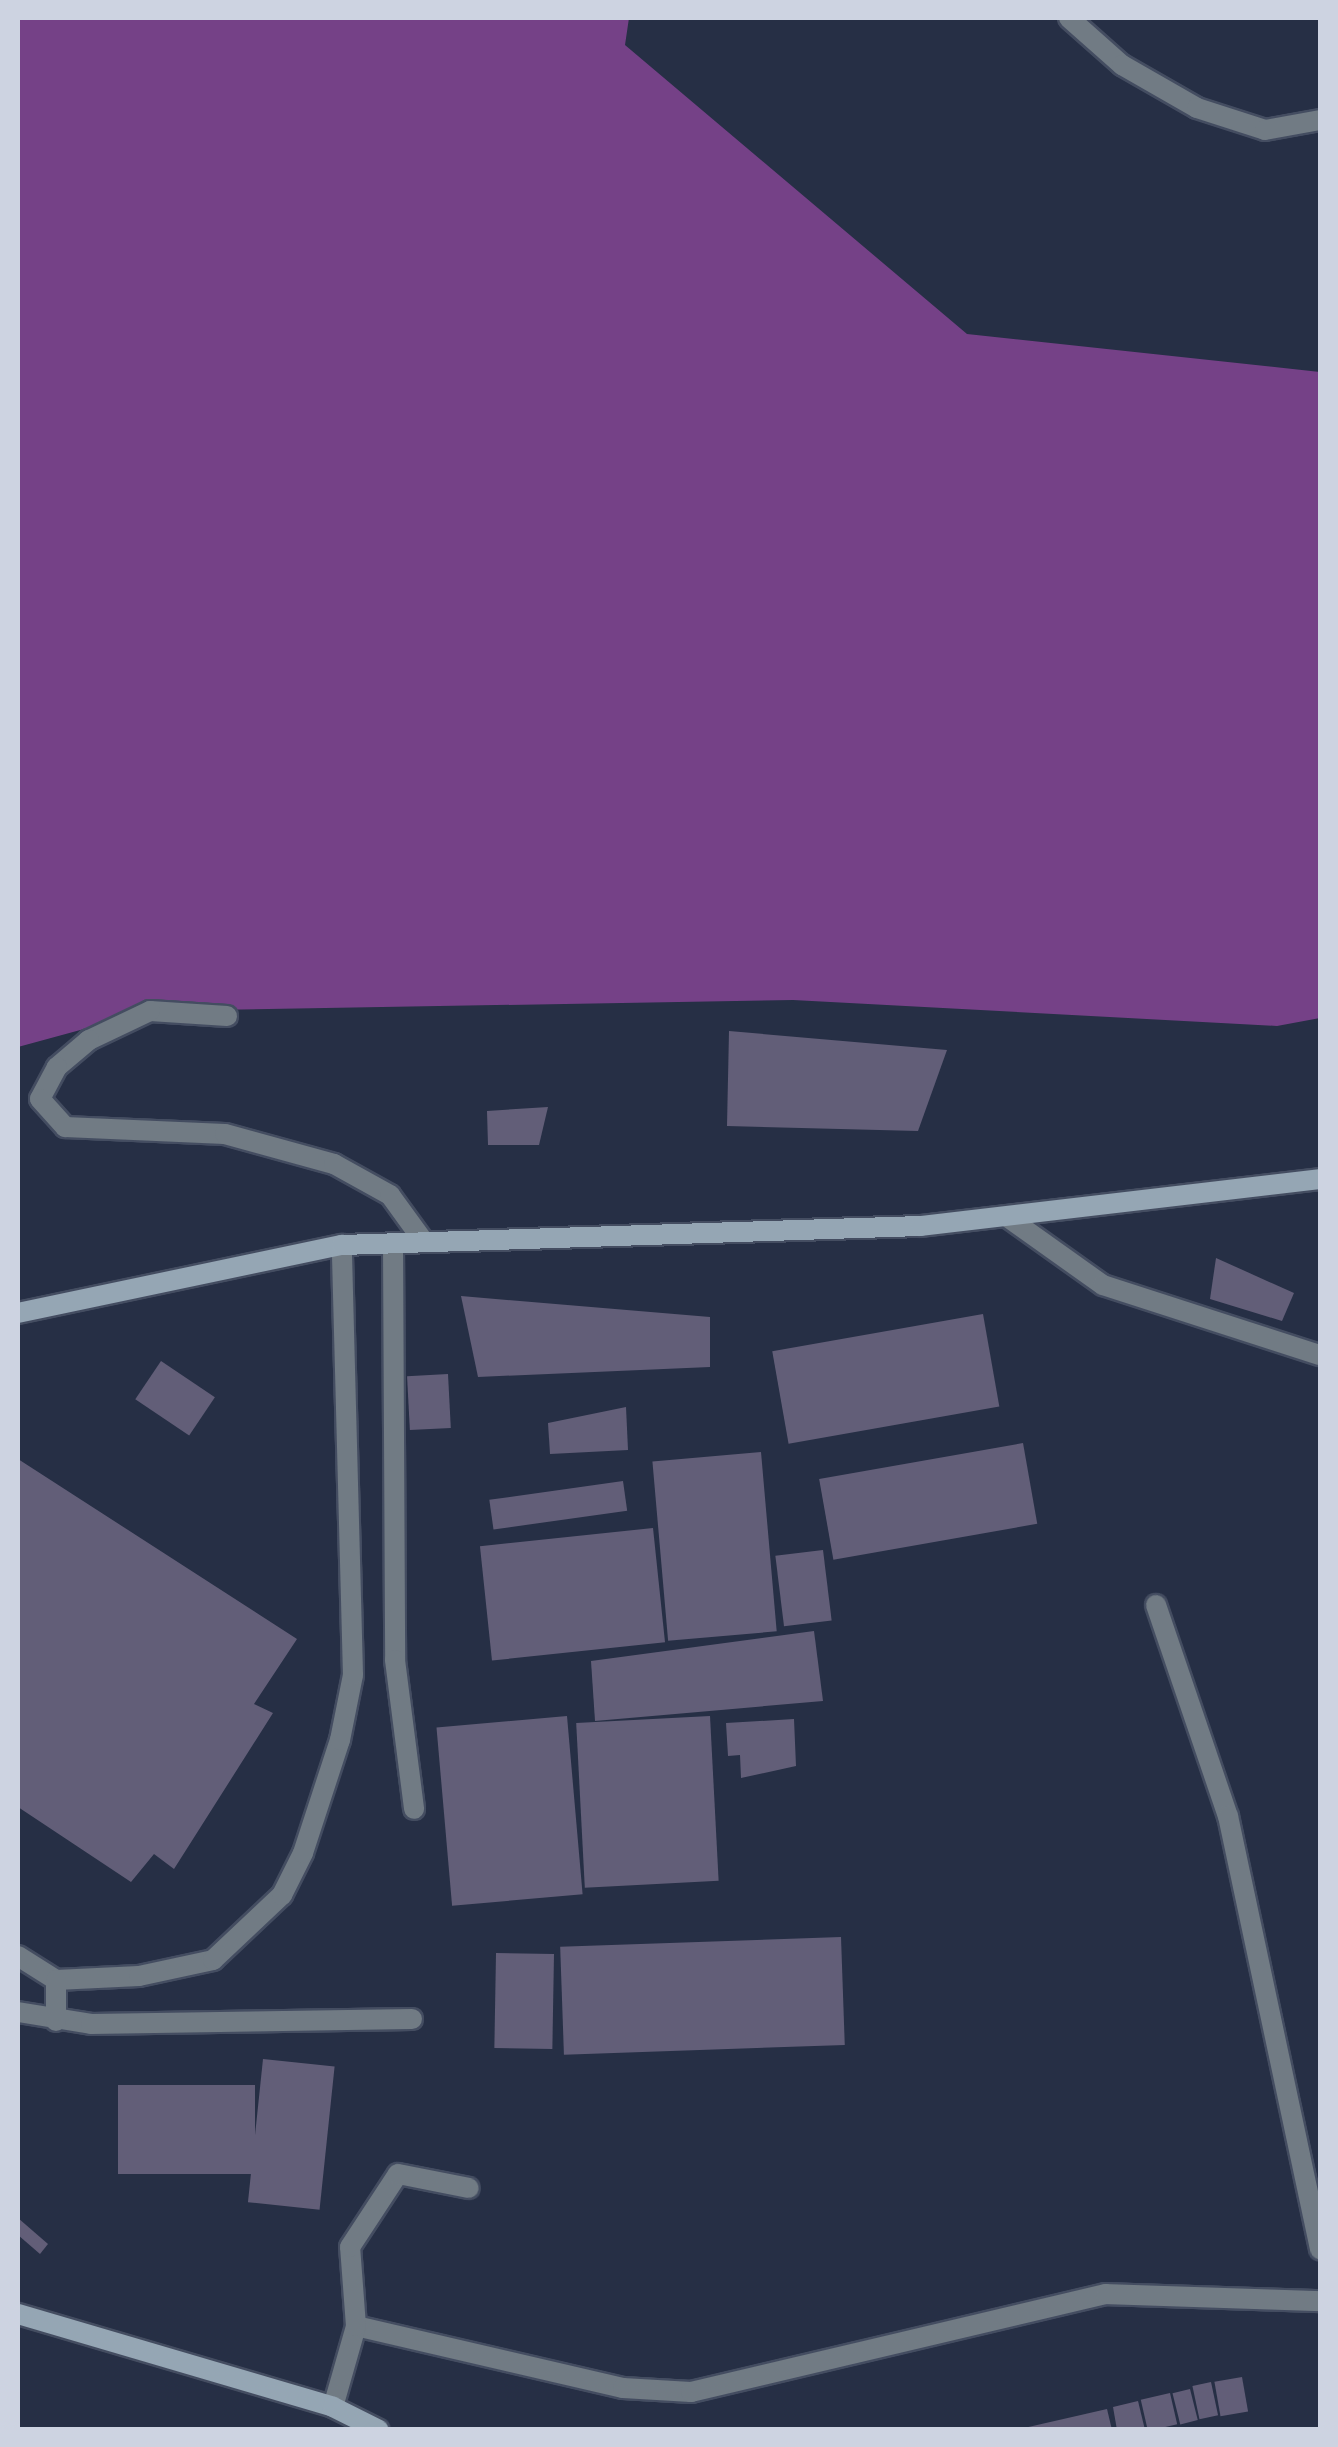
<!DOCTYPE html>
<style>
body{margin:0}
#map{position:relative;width:1338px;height:2447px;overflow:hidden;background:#262f45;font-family:"Noto Sans",sans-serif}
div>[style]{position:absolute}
.forest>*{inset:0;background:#754187}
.building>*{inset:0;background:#625e78;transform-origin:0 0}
.roads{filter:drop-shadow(2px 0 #444d61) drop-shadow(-2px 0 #444d61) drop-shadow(0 2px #444d61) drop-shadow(0 -2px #444d61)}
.lane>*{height:20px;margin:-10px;padding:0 10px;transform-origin:10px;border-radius:10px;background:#717b84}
.street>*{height:20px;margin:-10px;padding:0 10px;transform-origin:10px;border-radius:10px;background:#717b84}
.secondary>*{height:20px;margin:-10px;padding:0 10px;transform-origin:10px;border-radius:10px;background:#95a6b4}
span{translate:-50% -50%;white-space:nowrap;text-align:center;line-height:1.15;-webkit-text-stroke:8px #131821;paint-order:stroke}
.frame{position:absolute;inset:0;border:20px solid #cdd3e1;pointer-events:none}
</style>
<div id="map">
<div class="forest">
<div style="clip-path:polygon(18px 18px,629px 18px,625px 45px,967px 334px,1320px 372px,1320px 1018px,1277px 1026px,793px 1000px,150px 1011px,18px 1047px)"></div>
</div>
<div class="building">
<div style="clip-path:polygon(729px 1031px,947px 1050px,918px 1131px,727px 1126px)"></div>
<div style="clip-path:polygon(548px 1107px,539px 1145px,488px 1145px,487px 1111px)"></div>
<div style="clip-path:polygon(1216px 1258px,1294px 1293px,1282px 1321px,1210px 1299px)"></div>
<div style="clip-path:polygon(461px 1296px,710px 1317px,710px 1367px,478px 1377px)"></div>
<div style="left:983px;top:1314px;width:94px;height:214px;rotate:80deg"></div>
<div style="left:161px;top:1361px;width:65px;height:46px;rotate:34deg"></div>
<div style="left:448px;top:1374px;width:54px;height:41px;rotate:87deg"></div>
<div style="clip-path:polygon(626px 1407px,628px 1450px,550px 1454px,548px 1423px)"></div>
<div style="left:1023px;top:1443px;width:82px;height:207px;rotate:80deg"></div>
<div style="left:761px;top:1452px;width:180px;height:109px;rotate:85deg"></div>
<div style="clip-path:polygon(18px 1459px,297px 1639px,254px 1704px,273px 1713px,174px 1869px,154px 1854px,131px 1882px,18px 1807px)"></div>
<div style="left:623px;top:1481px;width:30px;height:135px;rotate:82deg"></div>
<div style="left:653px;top:1528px;width:115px;height:174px;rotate:84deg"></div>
<div style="left:823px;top:1550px;width:71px;height:48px;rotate:83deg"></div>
<div style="clip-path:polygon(814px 1631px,823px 1701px,595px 1721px,591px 1661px)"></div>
<div style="left:567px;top:1716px;width:179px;height:131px;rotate:85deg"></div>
<div style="left:710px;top:1716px;width:165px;height:134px;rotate:87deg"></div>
<div style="clip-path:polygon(794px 1719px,796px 1766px,741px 1778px,740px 1755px,728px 1756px,726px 1723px)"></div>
<div style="left:841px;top:1937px;width:108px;height:281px;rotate:88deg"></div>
<div style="left:554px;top:1954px;width:95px;height:58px;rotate:91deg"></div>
<div style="left:263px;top:2059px;width:72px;height:144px;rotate:6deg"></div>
<div style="left:118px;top:2085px;width:137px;height:89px"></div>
<div style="clip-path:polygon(18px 2218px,48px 2244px,40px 2254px,18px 2235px)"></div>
<div style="left:1242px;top:2377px;width:35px;height:28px;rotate:80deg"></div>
<div style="left:1211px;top:2382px;width:34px;height:19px;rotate:78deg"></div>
<div style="left:1190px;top:2389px;width:32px;height:18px;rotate:76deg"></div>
<div style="left:1170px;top:2393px;width:32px;height:30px;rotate:77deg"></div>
<div style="clip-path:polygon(1138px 2401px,1145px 2430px,1117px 2430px,1113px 2407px)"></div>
<div style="clip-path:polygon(1107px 2409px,1112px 2430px,1025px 2430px,1024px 2428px)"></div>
</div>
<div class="roads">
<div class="lane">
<div style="left:1069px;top:18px;width:71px;rotate:41.6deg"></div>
<div style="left:1122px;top:65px;width:86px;rotate:29.8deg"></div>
<div style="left:1197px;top:108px;width:71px;rotate:17.9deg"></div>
<div style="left:1265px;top:130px;width:56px;rotate:-10.3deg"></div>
<div style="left:1010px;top:1219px;width:114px;rotate:35.4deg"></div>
<div style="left:1103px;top:1285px;width:228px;rotate:17.9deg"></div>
<div style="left:393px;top:1243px;width:417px;rotate:89.7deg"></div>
<div style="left:395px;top:1660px;width:150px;rotate:82.7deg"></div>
<div style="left:1156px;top:1605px;width:223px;rotate:71.2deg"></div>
<div style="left:1228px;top:1816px;width:443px;rotate:78deg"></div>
<div style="left:18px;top:1956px;width:45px;rotate:32.3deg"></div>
<div style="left:56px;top:1980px;width:83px;rotate:-2.8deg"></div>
<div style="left:139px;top:1976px;width:76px;rotate:-12.2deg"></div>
<div style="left:213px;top:1960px;width:95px;rotate:-43.3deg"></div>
<div style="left:282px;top:1895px;width:47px;rotate:-63.4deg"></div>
<div style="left:303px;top:1853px;width:119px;rotate:-71.9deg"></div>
<div style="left:340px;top:1740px;width:66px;rotate:-78.7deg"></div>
<div style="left:353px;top:1675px;width:430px;rotate:-91.5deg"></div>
<div style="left:18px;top:2012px;width:74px;rotate:9.3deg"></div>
<div style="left:91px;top:2024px;width:321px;rotate:-0.9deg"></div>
<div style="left:56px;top:2021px;width:41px;rotate:-90deg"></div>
<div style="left:356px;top:2326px;width:274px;rotate:13.1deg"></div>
<div style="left:623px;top:2388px;width:68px;rotate:3.4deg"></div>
<div style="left:691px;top:2392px;width:426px;rotate:-13.3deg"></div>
<div style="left:1106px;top:2294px;width:214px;rotate:1.9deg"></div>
<div style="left:333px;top:2407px;width:84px;rotate:-74.1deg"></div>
<div style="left:356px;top:2326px;width:79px;rotate:-94.3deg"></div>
<div style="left:350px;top:2247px;width:87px;rotate:-56.7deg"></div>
<div style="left:398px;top:2174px;width:72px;rotate:11.2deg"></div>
</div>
<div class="street">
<div style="left:227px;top:1016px;width:77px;rotate:-176.3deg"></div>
<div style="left:150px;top:1011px;width:68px;rotate:154.6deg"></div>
<div style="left:89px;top:1040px;width:42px;rotate:139.8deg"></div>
<div style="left:57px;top:1067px;width:36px;rotate:118deg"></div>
<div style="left:40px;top:1099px;width:38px;rotate:48deg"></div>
<div style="left:65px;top:1127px;width:160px;rotate:2.5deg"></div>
<div style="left:225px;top:1134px;width:113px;rotate:15.4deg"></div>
<div style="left:334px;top:1164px;width:64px;rotate:29deg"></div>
<div style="left:390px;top:1195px;width:58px;rotate:54.1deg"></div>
</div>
<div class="secondary">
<div style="left:18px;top:1313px;width:331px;rotate:-11.9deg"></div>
<div style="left:342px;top:1245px;width:579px;rotate:-1.88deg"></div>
<div style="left:921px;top:1226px;width:402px;rotate:-6.7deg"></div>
<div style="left:18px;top:2314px;width:328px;rotate:16.4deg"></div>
<div style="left:333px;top:2407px;width:51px;rotate:26.6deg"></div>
</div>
</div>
<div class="frame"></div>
</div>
